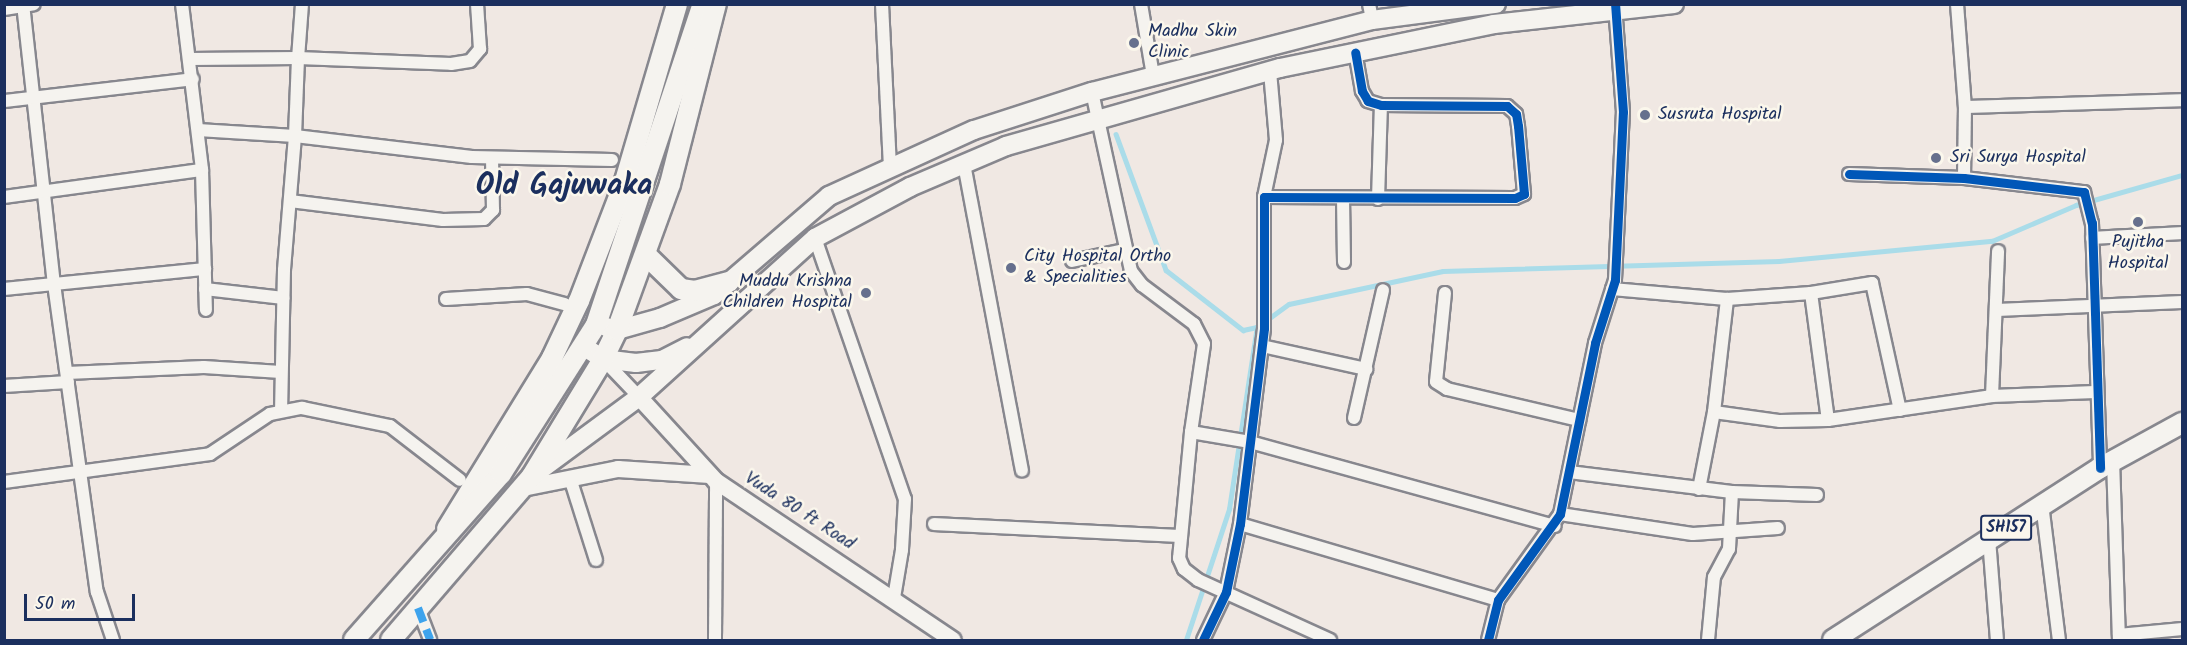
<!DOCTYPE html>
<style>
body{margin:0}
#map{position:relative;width:2187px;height:645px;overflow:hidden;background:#f0e8e3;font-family:Kalam,sans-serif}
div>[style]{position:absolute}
.stream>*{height:4.5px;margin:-2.25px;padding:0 2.25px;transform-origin:2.25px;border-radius:2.25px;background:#aadce9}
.roads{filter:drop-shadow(2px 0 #87878e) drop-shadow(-2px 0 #87878e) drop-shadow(0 2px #87878e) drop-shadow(0 -2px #87878e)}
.minor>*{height:12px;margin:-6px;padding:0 6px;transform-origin:6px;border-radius:6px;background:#f5f3ef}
.tertiary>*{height:16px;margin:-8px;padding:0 8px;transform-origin:8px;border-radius:8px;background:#f5f3ef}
.secondary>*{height:18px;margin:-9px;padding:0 9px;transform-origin:9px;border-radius:9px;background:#f5f3ef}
.primary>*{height:20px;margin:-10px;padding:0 10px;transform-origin:10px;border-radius:10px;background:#f5f3ef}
.quiet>*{height:8px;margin-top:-4px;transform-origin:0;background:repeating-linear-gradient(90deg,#3da3ed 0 15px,transparent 0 23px)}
.cycleway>*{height:9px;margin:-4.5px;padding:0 4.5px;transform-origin:4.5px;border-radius:4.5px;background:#0057b8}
.dots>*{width:16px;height:16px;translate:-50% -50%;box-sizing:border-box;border:3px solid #fbf7ec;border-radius:50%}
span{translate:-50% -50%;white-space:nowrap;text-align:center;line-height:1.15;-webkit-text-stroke:5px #fbf7ec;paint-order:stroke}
.shield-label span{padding:2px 4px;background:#fbf7ec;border:2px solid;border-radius:4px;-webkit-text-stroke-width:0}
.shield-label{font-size:16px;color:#1b2f5e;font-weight:700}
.poi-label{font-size:18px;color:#1b2f5e}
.left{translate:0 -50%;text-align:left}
.right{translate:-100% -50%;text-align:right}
.street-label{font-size:18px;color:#1b2f5e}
.town-label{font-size:30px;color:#1b2f5e;font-weight:700}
.frame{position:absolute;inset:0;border:6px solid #1b2f5e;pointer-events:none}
.scale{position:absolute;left:24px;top:594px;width:111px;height:27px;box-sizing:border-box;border:3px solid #1b2f5e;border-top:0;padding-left:8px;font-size:18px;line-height:21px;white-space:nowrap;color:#1b2f5e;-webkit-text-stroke:4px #fbf7ec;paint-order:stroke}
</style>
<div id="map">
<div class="stream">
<div style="left:1116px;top:134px;width:145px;rotate:69.8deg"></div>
<div style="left:1166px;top:270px;width:98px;rotate:37.9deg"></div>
<div style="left:1243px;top:330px;width:14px;rotate:-12deg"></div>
<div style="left:1257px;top:327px;width:39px;rotate:-36deg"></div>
<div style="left:1289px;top:304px;width:157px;rotate:-12.1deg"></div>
<div style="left:1443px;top:271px;width:336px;rotate:-1.7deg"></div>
<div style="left:1779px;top:261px;width:214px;rotate:-5.4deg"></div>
<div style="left:1992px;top:241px;width:91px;rotate:-23.2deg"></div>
<div style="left:2076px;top:205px;width:110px;rotate:-15.8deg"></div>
<div style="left:1186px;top:640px;width:138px;rotate:-71.8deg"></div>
<div style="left:1229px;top:509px;width:184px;rotate:-81.3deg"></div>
</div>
<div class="roads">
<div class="minor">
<div style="left:23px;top:4px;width:282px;rotate:83.7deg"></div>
<div style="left:54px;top:284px;width:152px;rotate:-5.7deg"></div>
<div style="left:182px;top:4px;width:167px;rotate:83.1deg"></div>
<div style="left:202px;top:170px;width:140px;rotate:88.4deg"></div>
<div style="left:302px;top:4px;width:54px;rotate:94.2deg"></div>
<div style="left:298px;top:58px;width:153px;rotate:2.2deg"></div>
<div style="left:451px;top:64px;width:19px;rotate:-9deg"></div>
<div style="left:470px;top:61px;width:16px;rotate:-50deg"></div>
<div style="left:480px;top:49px;width:45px;rotate:-93.8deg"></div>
<div style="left:882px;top:4px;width:164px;rotate:87.2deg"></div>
<div style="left:1141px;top:4px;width:73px;rotate:80.5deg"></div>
<div style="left:1369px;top:4px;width:16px;rotate:79deg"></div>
<div style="left:1957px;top:4px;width:103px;rotate:85.6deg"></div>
<div style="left:1965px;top:107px;width:217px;rotate:-1.8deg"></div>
<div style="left:4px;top:9px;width:30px;rotate:-9deg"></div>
<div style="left:190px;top:59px;width:108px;rotate:-0.5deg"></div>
<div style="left:298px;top:58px;width:78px;rotate:92.2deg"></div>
<div style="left:295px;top:136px;width:178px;rotate:6.8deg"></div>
<div style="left:472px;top:157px;width:140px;rotate:1.2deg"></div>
<div style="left:1092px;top:92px;width:183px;rotate:77.7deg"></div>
<div style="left:1131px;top:271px;width:18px;rotate:52deg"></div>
<div style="left:1142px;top:285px;width:65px;rotate:36.9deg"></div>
<div style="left:1194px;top:324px;width:22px;rotate:63deg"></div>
<div style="left:1204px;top:344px;width:89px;rotate:98.4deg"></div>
<div style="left:1191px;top:432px;width:127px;rotate:95.4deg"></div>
<div style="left:1179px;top:558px;width:12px;rotate:66deg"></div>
<div style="left:1184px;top:569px;width:18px;rotate:38deg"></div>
<div style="left:1198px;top:580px;width:145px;rotate:24.4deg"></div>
<div style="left:4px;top:101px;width:190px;rotate:-6.6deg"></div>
<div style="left:198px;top:130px;width:97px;rotate:3.5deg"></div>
<div style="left:295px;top:136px;width:134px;rotate:94.7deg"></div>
<div style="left:284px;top:270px;width:140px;rotate:91.2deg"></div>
<div style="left:964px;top:164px;width:312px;rotate:79.3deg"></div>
<div style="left:1849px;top:174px;width:115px;rotate:2deg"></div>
<div style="left:1964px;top:178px;width:121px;rotate:6.7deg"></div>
<div style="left:2084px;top:192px;width:32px;rotate:76deg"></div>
<div style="left:2092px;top:223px;width:245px;rotate:88.1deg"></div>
<div style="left:1964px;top:178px;width:71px;rotate:-89.2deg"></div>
<div style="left:4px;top:197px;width:200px;rotate:-7.8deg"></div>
<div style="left:1264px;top:197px;width:58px;rotate:-78.1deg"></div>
<div style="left:1276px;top:140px;width:69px;rotate:-95deg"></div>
<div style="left:1343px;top:198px;width:64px;rotate:89.1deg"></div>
<div style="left:1378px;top:199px;width:94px;rotate:-88.2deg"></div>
<div style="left:290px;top:201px;width:154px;rotate:7.1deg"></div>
<div style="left:443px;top:220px;width:41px;rotate:-1.4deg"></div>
<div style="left:484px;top:219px;width:13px;rotate:-45deg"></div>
<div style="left:493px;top:210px;width:52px;rotate:-91.1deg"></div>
<div style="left:815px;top:238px;width:276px;rotate:71deg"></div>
<div style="left:905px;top:499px;width:51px;rotate:93.4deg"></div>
<div style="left:902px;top:550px;width:49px;rotate:99.5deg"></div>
<div style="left:2092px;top:238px;width:90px;rotate:-3.2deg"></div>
<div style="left:1072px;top:261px;width:53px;rotate:-11.9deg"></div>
<div style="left:4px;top:289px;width:50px;rotate:-5.7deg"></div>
<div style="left:54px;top:284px;width:311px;rotate:82.1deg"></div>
<div style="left:97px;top:592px;width:51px;rotate:71.6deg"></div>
<div style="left:205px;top:289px;width:79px;rotate:6.6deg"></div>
<div style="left:1612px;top:289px;width:115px;rotate:5deg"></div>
<div style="left:1727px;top:299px;width:84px;rotate:-4.1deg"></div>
<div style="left:1811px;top:293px;width:62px;rotate:-9.3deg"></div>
<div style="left:1872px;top:283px;width:130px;rotate:77.6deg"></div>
<div style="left:1445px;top:293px;width:89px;rotate:95.8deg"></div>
<div style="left:1436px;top:382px;width:13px;rotate:32deg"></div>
<div style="left:1447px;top:389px;width:136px;rotate:13.2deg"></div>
<div style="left:1811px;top:293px;width:128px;rotate:82.4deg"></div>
<div style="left:446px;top:299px;width:81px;rotate:-3.5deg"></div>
<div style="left:527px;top:294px;width:39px;rotate:15deg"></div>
<div style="left:1997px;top:310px;width:185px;rotate:-2.5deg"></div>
<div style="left:1262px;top:346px;width:107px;rotate:12.5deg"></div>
<div style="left:603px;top:359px;width:52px;rotate:46.5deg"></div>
<div style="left:67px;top:373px;width:137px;rotate:-2.5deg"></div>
<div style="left:204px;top:367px;width:77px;rotate:3.7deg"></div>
<div style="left:4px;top:386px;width:64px;rotate:-3.6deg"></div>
<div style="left:1992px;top:396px;width:145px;rotate:-87.6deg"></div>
<div style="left:1714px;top:412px;width:67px;rotate:7.8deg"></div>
<div style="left:1780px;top:421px;width:48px;rotate:-1.2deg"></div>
<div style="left:1828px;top:420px;width:166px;rotate:-8.3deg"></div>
<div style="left:1992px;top:396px;width:103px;rotate:-2.2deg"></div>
<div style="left:1354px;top:418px;width:131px;rotate:-77.2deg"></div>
<div style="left:1191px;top:432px;width:60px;rotate:9.6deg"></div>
<div style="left:1250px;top:442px;width:316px;rotate:15.4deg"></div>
<div style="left:2113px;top:460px;width:180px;rotate:88.1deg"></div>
<div style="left:1569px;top:472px;width:164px;rotate:7deg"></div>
<div style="left:1732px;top:492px;width:85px;rotate:2deg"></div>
<div style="left:570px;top:478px;width:86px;rotate:72.4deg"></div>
<div style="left:4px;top:482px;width:208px;rotate:-7.7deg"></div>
<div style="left:210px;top:454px;width:72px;rotate:-33.7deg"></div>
<div style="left:270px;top:414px;width:33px;rotate:-11deg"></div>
<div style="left:302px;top:408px;width:90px;rotate:11.6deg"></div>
<div style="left:390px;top:426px;width:88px;rotate:37.6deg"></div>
<div style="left:1699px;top:489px;width:78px;rotate:-79deg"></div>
<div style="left:1714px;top:412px;width:114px;rotate:-83.4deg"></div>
<div style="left:2042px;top:504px;width:137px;rotate:82.9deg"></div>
<div style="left:1560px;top:514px;width:134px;rotate:8.6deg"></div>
<div style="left:1693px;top:534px;width:85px;rotate:-4deg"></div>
<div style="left:934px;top:524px;width:245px;rotate:2.8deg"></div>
<div style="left:1240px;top:524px;width:269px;rotate:16.4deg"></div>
<div style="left:1989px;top:539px;width:101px;rotate:85.5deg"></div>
<div style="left:418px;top:608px;width:34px;rotate:69deg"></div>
<div style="left:2119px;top:635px;width:63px;rotate:-5.4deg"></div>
<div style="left:715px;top:640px;width:159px;rotate:-89.6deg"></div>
<div style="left:1203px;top:640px;width:53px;rotate:-64.4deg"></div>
<div style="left:1226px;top:592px;width:69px;rotate:-78.4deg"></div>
<div style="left:1240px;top:524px;width:197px;rotate:-83deg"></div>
<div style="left:1264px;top:328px;width:131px;rotate:-90deg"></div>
<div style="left:1264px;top:197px;width:251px;rotate:0.2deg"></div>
<div style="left:1515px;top:198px;width:10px;rotate:-24deg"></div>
<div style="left:1524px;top:194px;width:68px;rotate:-95deg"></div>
<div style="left:1518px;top:126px;width:12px;rotate:-99deg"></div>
<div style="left:1516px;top:114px;width:12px;rotate:-138deg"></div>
<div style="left:1507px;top:106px;width:126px;rotate:-179.5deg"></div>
<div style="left:1381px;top:105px;width:14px;rotate:-163deg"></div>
<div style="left:1368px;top:101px;width:12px;rotate:-121deg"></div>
<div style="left:1362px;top:91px;width:39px;rotate:-100deg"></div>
<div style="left:1488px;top:640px;width:41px;rotate:-76deg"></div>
<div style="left:1498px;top:600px;width:106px;rotate:-54.2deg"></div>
<div style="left:1560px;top:514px;width:175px;rotate:-78.4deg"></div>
<div style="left:1595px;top:343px;width:66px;rotate:-72.4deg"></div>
<div style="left:1615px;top:280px;width:168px;rotate:-87.3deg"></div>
<div style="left:1623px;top:112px;width:106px;rotate:-94.3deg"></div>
<div style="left:1708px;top:640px;width:63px;rotate:-84.6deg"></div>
<div style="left:1714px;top:577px;width:32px;rotate:-62deg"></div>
<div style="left:1729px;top:549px;width:57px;rotate:-87deg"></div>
</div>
<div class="tertiary">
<div style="left:639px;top:397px;width:114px;rotate:47.5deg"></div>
<div style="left:716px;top:481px;width:285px;rotate:33.9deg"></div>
<div style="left:523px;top:488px;width:97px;rotate:-11.3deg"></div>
<div style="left:618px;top:469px;width:92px;rotate:3.7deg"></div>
</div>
<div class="secondary">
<div style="left:606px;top:327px;width:11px;rotate:15deg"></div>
<div style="left:617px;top:330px;width:45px;rotate:-15.6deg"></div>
<div style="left:660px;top:318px;width:59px;rotate:-23.1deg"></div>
<div style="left:714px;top:295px;width:152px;rotate:-40.7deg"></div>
<div style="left:829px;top:196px;width:159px;rotate:-24.5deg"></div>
<div style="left:974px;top:130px;width:124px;rotate:-17.9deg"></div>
<div style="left:1092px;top:92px;width:289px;rotate:-14.4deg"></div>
<div style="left:1372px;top:20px;width:125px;rotate:-7.4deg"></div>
<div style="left:583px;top:346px;width:24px;rotate:33deg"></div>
<div style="left:603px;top:359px;width:33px;rotate:7deg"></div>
<div style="left:636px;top:363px;width:26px;rotate:-7deg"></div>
<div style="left:662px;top:360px;width:28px;rotate:-27deg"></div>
<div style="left:532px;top:476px;width:133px;rotate:-36.4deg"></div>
<div style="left:639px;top:397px;width:237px;rotate:-42.1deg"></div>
<div style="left:815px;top:238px;width:108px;rotate:-28.2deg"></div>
<div style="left:910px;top:187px;width:104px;rotate:-23.1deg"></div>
<div style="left:1006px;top:146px;width:285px;rotate:-15.9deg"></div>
<div style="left:1280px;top:68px;width:218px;rotate:-11.6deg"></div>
<div style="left:1494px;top:24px;width:181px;rotate:-6.3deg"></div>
</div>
<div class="primary">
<div style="left:646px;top:255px;width:49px;rotate:44.2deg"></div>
<div style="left:681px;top:289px;width:14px;rotate:8deg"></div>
<div style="left:695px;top:291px;width:35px;rotate:-15deg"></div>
<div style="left:447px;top:529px;width:201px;rotate:-58.4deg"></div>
<div style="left:552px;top:358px;width:63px;rotate:-64.7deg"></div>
<div style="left:579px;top:301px;width:129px;rotate:-69deg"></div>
<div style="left:625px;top:181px;width:184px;rotate:-73.6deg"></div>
<div style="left:354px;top:640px;width:222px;rotate:-48.5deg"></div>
<div style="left:501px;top:474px;width:177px;rotate:-57.5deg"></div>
<div style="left:596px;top:325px;width:338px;rotate:-71.6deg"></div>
<div style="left:391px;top:640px;width:216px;rotate:-49.3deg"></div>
<div style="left:532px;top:476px;width:137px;rotate:-58.7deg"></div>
<div style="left:603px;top:359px;width:32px;rotate:-64deg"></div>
<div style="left:617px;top:330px;width:155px;rotate:-70deg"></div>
<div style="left:670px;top:184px;width:186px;rotate:-75.7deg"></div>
<div style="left:1833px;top:640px;width:318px;rotate:-32.8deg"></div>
<div style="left:2100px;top:468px;width:94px;rotate:-28.8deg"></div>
</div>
</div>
<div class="quiet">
<div style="left:418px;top:608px;width:34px;rotate:69deg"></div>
</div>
<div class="cycleway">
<div style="left:1849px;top:174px;width:115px;rotate:2deg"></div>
<div style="left:1964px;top:178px;width:121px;rotate:6.7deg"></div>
<div style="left:2084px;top:192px;width:32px;rotate:76deg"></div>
<div style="left:2092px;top:223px;width:245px;rotate:88.1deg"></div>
<div style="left:1203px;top:640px;width:53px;rotate:-64.4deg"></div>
<div style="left:1226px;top:592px;width:69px;rotate:-78.4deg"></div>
<div style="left:1240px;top:524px;width:197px;rotate:-83deg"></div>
<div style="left:1264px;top:328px;width:131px;rotate:-90deg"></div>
<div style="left:1264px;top:197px;width:251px;rotate:0.2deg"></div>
<div style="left:1515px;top:198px;width:10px;rotate:-24deg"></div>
<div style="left:1524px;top:194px;width:68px;rotate:-95deg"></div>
<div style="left:1518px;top:126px;width:12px;rotate:-99deg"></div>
<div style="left:1516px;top:114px;width:12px;rotate:-138deg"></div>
<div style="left:1507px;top:106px;width:126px;rotate:-179.5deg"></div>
<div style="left:1381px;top:105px;width:14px;rotate:-163deg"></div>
<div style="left:1368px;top:101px;width:12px;rotate:-121deg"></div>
<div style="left:1362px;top:91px;width:39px;rotate:-100deg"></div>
<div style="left:1488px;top:640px;width:41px;rotate:-76deg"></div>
<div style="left:1498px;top:600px;width:106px;rotate:-54.2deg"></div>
<div style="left:1560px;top:514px;width:175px;rotate:-78.4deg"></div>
<div style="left:1595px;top:343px;width:66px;rotate:-72.4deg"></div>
<div style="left:1615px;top:280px;width:168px;rotate:-87.3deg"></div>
<div style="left:1623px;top:112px;width:108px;rotate:-94.2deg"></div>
</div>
<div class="dots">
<div style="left:1134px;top:43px;background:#66708d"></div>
<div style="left:1645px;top:115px;background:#66708d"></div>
<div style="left:1936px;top:158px;background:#66708d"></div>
<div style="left:2138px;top:222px;background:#66708d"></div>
<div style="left:1011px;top:268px;background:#66708d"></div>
<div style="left:866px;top:293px;background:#66708d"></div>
</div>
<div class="shield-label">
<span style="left:2006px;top:528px">SH157</span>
</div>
<div class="poi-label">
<span class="left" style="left:1148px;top:43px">Madhu Skin<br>Clinic</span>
<span class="left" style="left:1658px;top:115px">Susruta Hospital</span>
<span class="left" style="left:1950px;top:158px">Sri Surya Hospital</span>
<span style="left:2138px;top:254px">Pujitha<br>Hospital</span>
<span class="left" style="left:1024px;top:268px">City Hospital Ortho<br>&amp; Specialities</span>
<span class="right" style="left:852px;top:293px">Muddu Krishna<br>Children Hospital</span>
</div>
<div class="street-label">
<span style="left:799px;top:512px;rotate:33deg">Vuda 80 ft Road</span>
</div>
<div class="town-label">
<span style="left:564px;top:186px">Old Gajuwaka</span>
</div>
<div class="frame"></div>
<div class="scale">50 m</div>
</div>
